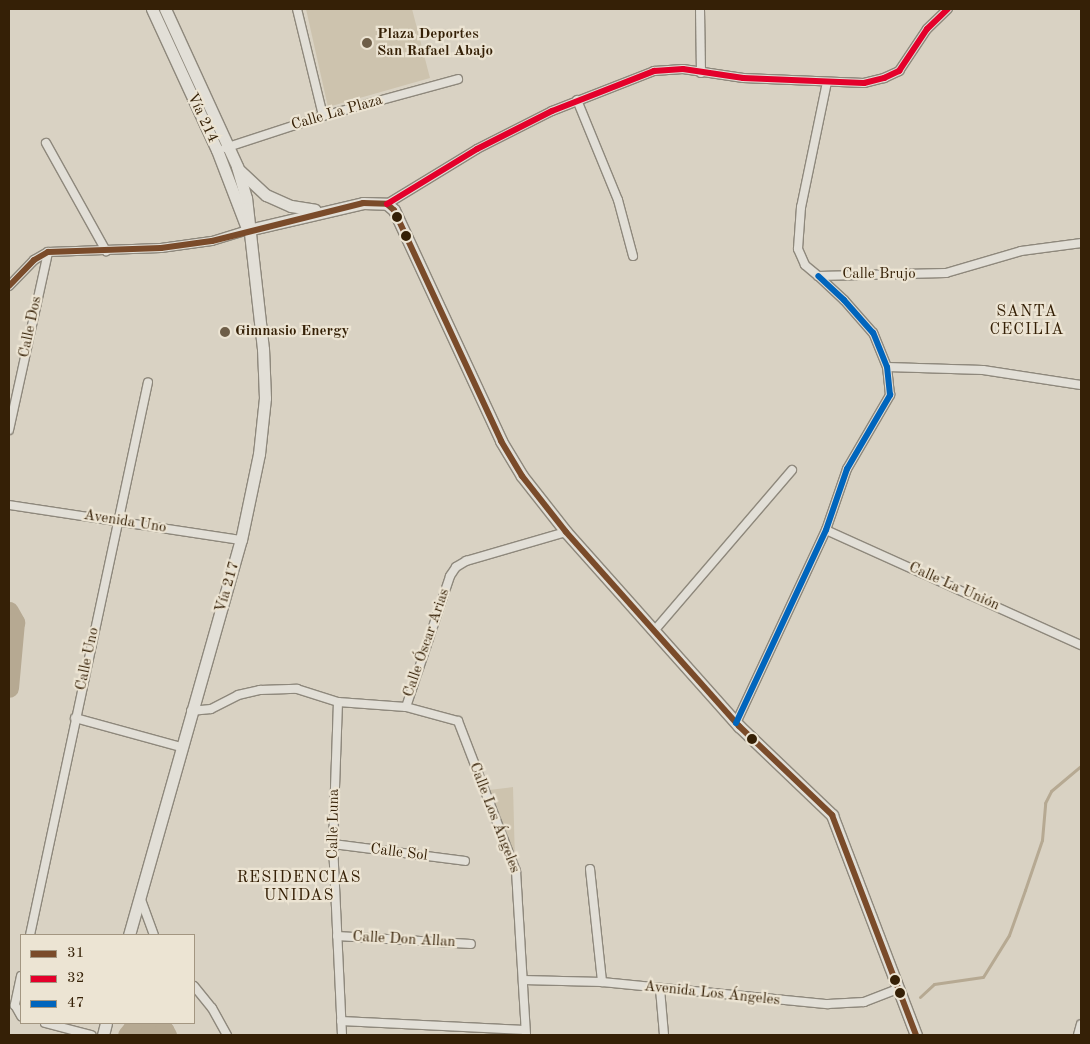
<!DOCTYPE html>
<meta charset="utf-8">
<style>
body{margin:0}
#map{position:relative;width:1090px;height:1044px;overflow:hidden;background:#d9d2c3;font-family:"Old Standard TT",serif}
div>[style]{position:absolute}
.green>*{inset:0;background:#cdc3ae}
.stream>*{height:3px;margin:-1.5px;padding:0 1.5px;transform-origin:1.5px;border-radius:1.5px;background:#b6a992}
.river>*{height:19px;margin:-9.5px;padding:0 9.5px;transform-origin:9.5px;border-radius:9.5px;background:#b6a992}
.roads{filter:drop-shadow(1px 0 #8e887c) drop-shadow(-1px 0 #8e887c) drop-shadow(0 1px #8e887c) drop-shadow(0 -1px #8e887c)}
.street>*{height:8px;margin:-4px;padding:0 4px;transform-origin:4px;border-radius:4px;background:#e2dfd7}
.secondary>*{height:11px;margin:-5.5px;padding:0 5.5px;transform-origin:5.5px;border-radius:5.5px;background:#e2dfd7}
.bus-1>*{height:6px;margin:-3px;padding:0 3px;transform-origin:3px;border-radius:3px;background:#7a4b2a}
.bus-2>*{height:6px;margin:-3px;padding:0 3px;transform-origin:3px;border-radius:3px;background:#e4002b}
.bus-3>*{height:6px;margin:-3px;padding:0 3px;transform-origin:3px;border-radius:3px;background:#0065bd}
.dots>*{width:14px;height:14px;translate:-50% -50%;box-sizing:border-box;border:2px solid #ece4d3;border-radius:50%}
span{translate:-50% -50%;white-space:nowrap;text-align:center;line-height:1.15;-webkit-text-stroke:4.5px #ece4d3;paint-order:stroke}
.poi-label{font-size:15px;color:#352006;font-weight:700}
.left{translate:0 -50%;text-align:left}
.street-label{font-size:15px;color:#352006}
.neighbourhood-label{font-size:16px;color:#352006;letter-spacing:1px}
.frame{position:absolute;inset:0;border:10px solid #352006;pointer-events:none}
.legend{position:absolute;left:20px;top:934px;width:175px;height:90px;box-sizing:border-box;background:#ece4d3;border:1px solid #a39681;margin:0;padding:6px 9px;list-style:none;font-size:15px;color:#352006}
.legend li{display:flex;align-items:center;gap:10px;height:25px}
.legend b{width:25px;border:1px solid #a39681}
</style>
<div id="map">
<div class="green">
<div style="clip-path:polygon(306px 9px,412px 9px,430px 78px,328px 107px)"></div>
<div style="clip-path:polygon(513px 787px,515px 862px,489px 790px)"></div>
</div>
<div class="stream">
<div style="left:920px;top:997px;width:19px;rotate:-43deg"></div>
<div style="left:934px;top:984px;width:49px;rotate:-8.1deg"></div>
<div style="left:983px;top:977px;width:49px;rotate:-58.2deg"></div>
<div style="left:1009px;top:935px;width:48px;rotate:-70.4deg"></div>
<div style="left:1025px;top:890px;width:53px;rotate:-71.2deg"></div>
<div style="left:1042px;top:840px;width:37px;rotate:-85deg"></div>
<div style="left:1045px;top:803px;width:13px;rotate:-63deg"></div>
<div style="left:1051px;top:791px;width:39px;rotate:-40deg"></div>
</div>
<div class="river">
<div style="left:9px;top:611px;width:13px;rotate:61deg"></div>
<div style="left:15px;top:622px;width:66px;rotate:95.2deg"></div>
<div style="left:127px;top:1035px;width:8px;rotate:-50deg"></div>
<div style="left:132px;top:1029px;width:18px;rotate:-9deg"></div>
<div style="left:150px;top:1026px;width:15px;rotate:16deg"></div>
<div style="left:164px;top:1030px;width:6px;rotate:59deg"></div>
</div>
<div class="roads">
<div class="street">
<div style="left:297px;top:9px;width:110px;rotate:76.3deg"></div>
<div style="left:700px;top:9px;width:64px;rotate:89.1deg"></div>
<div style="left:827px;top:82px;width:128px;rotate:101.7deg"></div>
<div style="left:801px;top:207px;width:42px;rotate:94.1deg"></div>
<div style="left:798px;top:249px;width:17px;rotate:66deg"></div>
<div style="left:805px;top:265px;width:17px;rotate:40deg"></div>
<div style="left:818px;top:276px;width:128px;rotate:-1.3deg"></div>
<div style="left:946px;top:273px;width:78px;rotate:-16.3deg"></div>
<div style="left:1021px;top:251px;width:61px;rotate:-7.6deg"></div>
<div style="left:577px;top:100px;width:108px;rotate:67.7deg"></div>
<div style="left:618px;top:200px;width:58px;rotate:75deg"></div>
<div style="left:46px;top:143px;width:124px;rotate:60.9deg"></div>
<div style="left:225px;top:148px;width:103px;rotate:-18.1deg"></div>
<div style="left:323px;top:116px;width:140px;rotate:-15.3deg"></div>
<div style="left:387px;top:204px;width:105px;rotate:-31.4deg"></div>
<div style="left:477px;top:149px;width:84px;rotate:-26.9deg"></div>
<div style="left:552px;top:111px;width:110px;rotate:-21.4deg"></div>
<div style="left:654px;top:71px;width:29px;rotate:-4deg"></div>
<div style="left:683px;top:69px;width:61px;rotate:8.5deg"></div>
<div style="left:743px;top:78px;width:121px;rotate:2.4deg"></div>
<div style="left:864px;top:83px;width:21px;rotate:-14deg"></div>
<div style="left:884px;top:78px;width:17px;rotate:-25deg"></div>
<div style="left:899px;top:71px;width:50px;rotate:-56.3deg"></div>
<div style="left:927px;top:29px;width:29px;rotate:-44deg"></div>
<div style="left:9px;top:286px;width:36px;rotate:-46deg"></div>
<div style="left:34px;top:260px;width:16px;rotate:-30deg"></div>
<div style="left:48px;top:252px;width:113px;rotate:-2deg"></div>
<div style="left:161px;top:248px;width:51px;rotate:-7.8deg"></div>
<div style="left:212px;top:241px;width:38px;rotate:-17deg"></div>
<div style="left:887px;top:367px;width:96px;rotate:1.8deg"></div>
<div style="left:983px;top:370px;width:99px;rotate:8.7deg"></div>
<div style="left:9px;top:430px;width:182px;rotate:-77.6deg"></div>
<div style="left:9px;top:505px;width:235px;rotate:8.6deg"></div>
<div style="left:826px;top:530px;width:280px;rotate:24.3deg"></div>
<div style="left:654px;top:631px;width:212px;rotate:-49.4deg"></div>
<div style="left:338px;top:702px;width:142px;rotate:92deg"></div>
<div style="left:333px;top:844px;width:191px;rotate:87.3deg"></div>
<div style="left:406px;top:707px;width:138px;rotate:-71.4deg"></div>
<div style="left:450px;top:576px;width:11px;rotate:-56deg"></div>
<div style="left:456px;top:567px;width:12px;rotate:-31deg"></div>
<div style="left:466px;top:561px;width:104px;rotate:-16.2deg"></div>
<div style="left:191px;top:711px;width:20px;rotate:-6deg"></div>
<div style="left:211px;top:709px;width:30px;rotate:-27deg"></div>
<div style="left:238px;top:695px;width:23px;rotate:-13deg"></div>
<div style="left:260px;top:690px;width:37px;rotate:-2deg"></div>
<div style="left:297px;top:689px;width:43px;rotate:17.6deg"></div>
<div style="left:338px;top:702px;width:68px;rotate:4.2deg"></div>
<div style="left:406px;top:707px;width:54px;rotate:15.1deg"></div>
<div style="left:458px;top:721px;width:161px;rotate:68.9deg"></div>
<div style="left:516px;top:871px;width:164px;rotate:86.5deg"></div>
<div style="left:75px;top:718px;width:110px;rotate:15.3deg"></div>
<div style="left:736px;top:723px;width:213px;rotate:-65deg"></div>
<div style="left:826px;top:530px;width:65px;rotate:-71deg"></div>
<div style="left:847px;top:469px;width:86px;rotate:-59.8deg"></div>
<div style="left:890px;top:395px;width:28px;rotate:-96deg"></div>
<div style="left:887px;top:367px;width:37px;rotate:-112deg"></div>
<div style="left:873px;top:333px;width:44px;rotate:-131.3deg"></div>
<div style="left:844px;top:300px;width:35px;rotate:-137deg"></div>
<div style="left:333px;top:844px;width:133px;rotate:7.3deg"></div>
<div style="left:590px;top:869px;width:114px;rotate:83.9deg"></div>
<div style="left:140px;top:897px;width:40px;rotate:69.8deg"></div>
<div style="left:30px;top:935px;width:565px;rotate:-77.95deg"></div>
<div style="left:337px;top:936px;width:134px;rotate:3.4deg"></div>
<div style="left:21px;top:976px;width:30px;rotate:102deg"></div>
<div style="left:15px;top:1005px;width:13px;rotate:61deg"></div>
<div style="left:523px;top:980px;width:79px;rotate:1.5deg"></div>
<div style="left:602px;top:982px;width:227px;rotate:5.6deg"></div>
<div style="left:828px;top:1004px;width:36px;rotate:-3deg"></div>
<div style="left:864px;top:1002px;width:36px;rotate:-21deg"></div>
<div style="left:194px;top:986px;width:28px;rotate:51deg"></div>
<div style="left:212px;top:1008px;width:31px;rotate:61deg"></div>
<div style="left:660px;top:989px;width:46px;rotate:85deg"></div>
<div style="left:341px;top:1021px;width:184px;rotate:2.8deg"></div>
<div style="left:45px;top:1023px;width:48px;rotate:14.6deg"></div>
<div style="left:1078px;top:1035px;width:11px;rotate:-75deg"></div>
</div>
<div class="secondary">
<div style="left:152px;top:9px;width:155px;rotate:65.3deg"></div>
<div style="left:217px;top:150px;width:84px;rotate:69deg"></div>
<div style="left:239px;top:170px;width:37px;rotate:43deg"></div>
<div style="left:266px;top:195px;width:27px;rotate:24deg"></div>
<div style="left:291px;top:206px;width:24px;rotate:9deg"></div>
<div style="left:248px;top:230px;width:118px;rotate:-13.2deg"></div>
<div style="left:363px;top:203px;width:24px;rotate:2deg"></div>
<div style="left:387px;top:204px;width:9px;rotate:41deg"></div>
<div style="left:394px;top:210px;width:255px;rotate:65.1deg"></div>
<div style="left:501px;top:441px;width:41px;rotate:59deg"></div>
<div style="left:522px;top:476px;width:71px;rotate:51.8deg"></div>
<div style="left:566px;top:532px;width:260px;rotate:48.3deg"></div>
<div style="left:739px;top:726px;width:129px;rotate:43.7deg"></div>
<div style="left:832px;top:815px;width:235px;rotate:69.1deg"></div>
<div style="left:129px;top:935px;width:411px;rotate:-74.2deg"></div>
<div style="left:241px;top:540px;width:88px;rotate:-78.2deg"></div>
<div style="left:259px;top:454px;width:56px;rotate:-83.9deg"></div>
<div style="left:265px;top:398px;width:49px;rotate:-92.3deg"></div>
<div style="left:263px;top:349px;width:152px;rotate:-96.4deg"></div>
<div style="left:246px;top:198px;width:33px;rotate:-106deg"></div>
<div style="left:237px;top:166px;width:173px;rotate:-114.6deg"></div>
<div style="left:103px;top:1035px;width:12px;rotate:-76deg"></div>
</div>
</div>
<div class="bus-1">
<div style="left:9px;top:286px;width:36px;rotate:-46deg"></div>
<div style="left:34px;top:260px;width:16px;rotate:-30deg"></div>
<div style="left:48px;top:252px;width:113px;rotate:-2deg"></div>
<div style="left:161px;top:248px;width:51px;rotate:-7.8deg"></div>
<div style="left:212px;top:241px;width:156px;rotate:-14.1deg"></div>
<div style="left:363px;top:203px;width:24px;rotate:2deg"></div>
<div style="left:387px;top:204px;width:9px;rotate:41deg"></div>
<div style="left:394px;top:210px;width:255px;rotate:65.1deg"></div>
<div style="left:501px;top:441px;width:41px;rotate:59deg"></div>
<div style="left:522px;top:476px;width:71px;rotate:51.8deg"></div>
<div style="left:566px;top:532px;width:260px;rotate:48.3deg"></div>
<div style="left:739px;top:726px;width:129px;rotate:43.7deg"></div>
<div style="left:832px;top:815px;width:235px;rotate:69.1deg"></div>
</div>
<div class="bus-2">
<div style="left:387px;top:204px;width:105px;rotate:-31.4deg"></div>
<div style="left:477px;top:149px;width:84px;rotate:-26.9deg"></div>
<div style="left:552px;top:111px;width:110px;rotate:-21.4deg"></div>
<div style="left:654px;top:71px;width:29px;rotate:-4deg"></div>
<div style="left:683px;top:69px;width:61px;rotate:8.5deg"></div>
<div style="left:743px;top:78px;width:121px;rotate:2.4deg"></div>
<div style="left:864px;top:83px;width:21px;rotate:-14deg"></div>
<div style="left:884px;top:78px;width:17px;rotate:-25deg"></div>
<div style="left:899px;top:71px;width:50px;rotate:-56.3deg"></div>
<div style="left:927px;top:29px;width:29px;rotate:-44deg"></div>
</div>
<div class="bus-3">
<div style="left:736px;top:723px;width:213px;rotate:-65deg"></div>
<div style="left:826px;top:530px;width:65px;rotate:-71deg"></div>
<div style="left:847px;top:469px;width:86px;rotate:-59.8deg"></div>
<div style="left:890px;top:395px;width:28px;rotate:-96deg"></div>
<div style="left:887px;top:367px;width:37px;rotate:-112deg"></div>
<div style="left:873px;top:333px;width:44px;rotate:-131.3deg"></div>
<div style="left:844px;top:300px;width:35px;rotate:-137deg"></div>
</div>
<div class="dots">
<div style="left:367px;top:43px;background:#6e5e48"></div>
<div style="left:397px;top:217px;background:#352006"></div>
<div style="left:406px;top:236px;background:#352006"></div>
<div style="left:225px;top:332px;background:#6e5e48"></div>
<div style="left:752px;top:739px;background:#352006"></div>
<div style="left:895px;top:980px;background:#352006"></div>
<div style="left:900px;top:993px;background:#352006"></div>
</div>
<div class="poi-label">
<span class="left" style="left:377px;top:43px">Plaza Deportes<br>San Rafael Abajo</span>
<span class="left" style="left:235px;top:332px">Gimnasio Energy</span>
</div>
<div class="street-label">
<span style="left:337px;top:113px;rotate:-16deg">Calle La Plaza</span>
<span style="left:202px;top:118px;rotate:65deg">Vía 214</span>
<span style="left:879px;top:275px">Calle Brujo</span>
<span style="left:31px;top:327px;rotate:-78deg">Calle Dos</span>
<span style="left:125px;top:522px;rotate:9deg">Avenida Uno</span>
<span style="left:228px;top:587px;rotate:-74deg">Vía 217</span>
<span style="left:954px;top:587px;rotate:24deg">Calle La Unión</span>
<span style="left:427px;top:643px;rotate:-71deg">Calle Óscar Arias</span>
<span style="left:88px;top:659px;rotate:-78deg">Calle Uno</span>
<span style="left:494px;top:818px;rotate:69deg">Calle Los Ángeles</span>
<span style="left:334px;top:824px;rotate:-89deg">Calle Luna</span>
<span style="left:399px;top:853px;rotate:7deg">Calle Sol</span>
<span style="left:404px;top:940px;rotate:3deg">Calle Don Allan</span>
<span style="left:712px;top:994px;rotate:6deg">Avenida Los Ángeles</span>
</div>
<div class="neighbourhood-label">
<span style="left:1027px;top:321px">SANTA<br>CECILIA</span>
<span style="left:299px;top:887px">RESIDENCIAS<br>UNIDAS</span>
</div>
<div class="frame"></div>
<ul class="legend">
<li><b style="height:6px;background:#7a4b2a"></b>31</li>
<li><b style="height:6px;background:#e4002b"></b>32</li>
<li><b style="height:6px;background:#0065bd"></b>47</li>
</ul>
</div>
